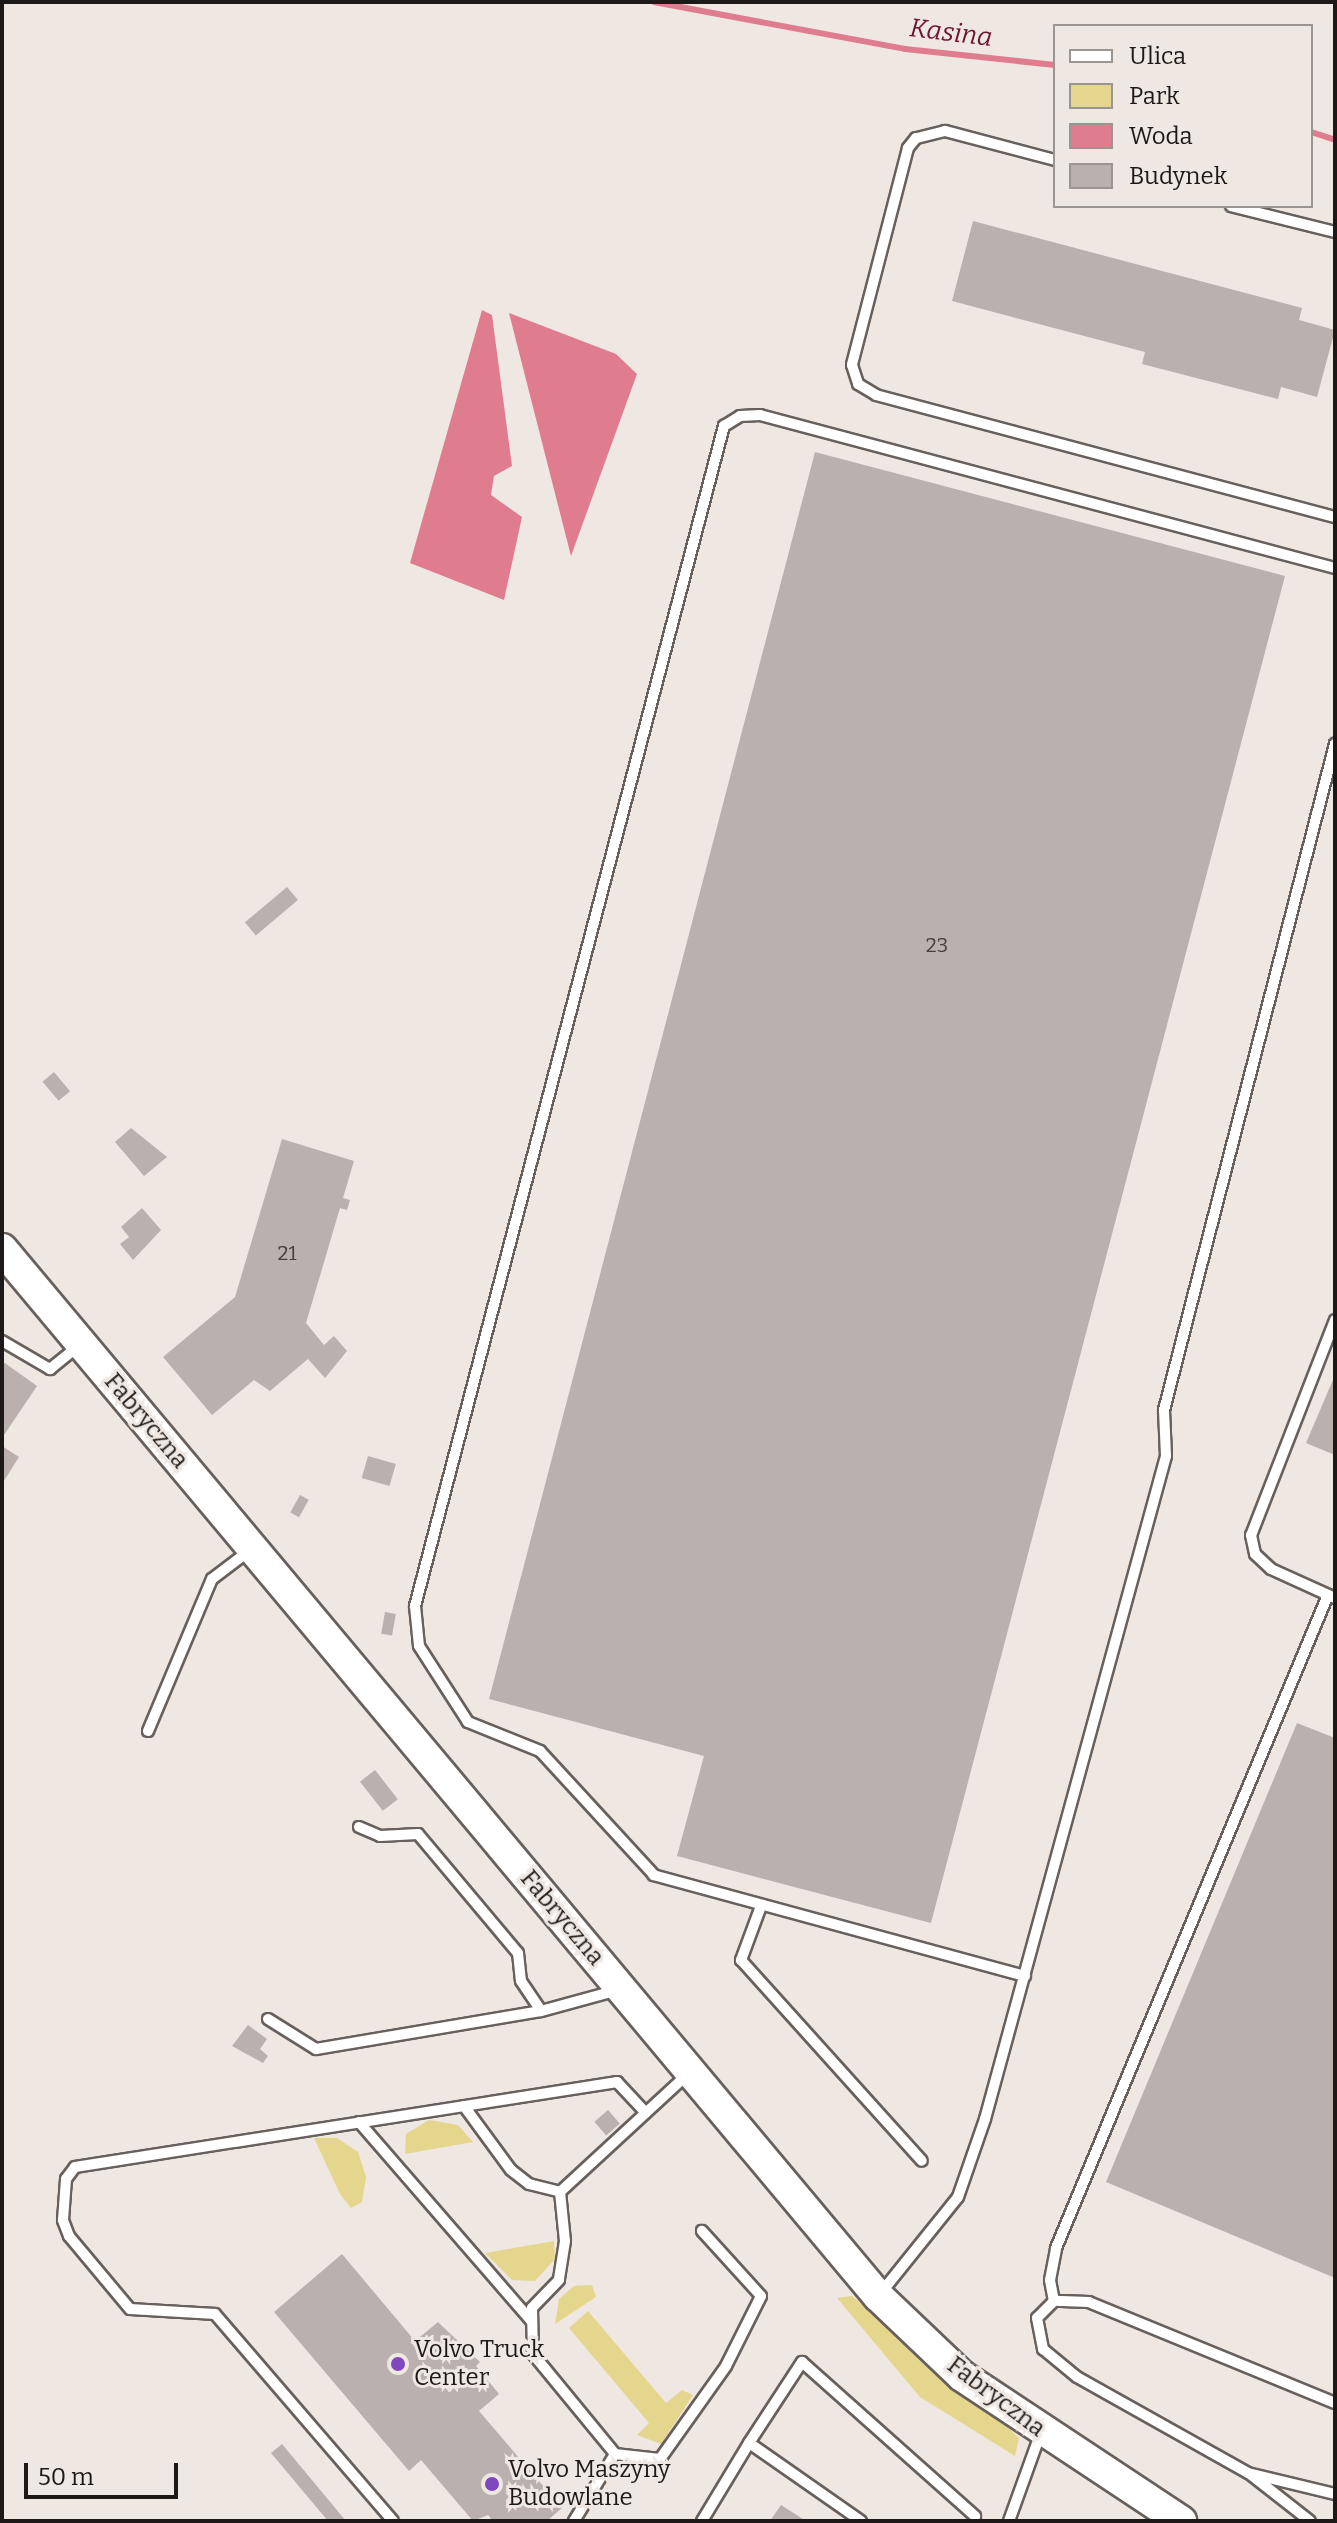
<!DOCTYPE html>
<style>
body{margin:0}
#map{position:relative;width:1337px;height:2523px;overflow:hidden;background:#efe7e2;font-family:Bitter,serif}
div>[style]{position:absolute}
.green>*{inset:0;background:#e5d68e}
.water>*{inset:0;background:#df7d8f}
.stream>*{height:6px;margin:-3px;padding:0 3px;transform-origin:3px;border-radius:3px;background:#df7d8f}
.building>*{inset:0;background:#bab1af;transform-origin:0 0}
.roads{filter:drop-shadow(2px 0 #67605c) drop-shadow(-2px 0 #67605c) drop-shadow(0 2px #67605c) drop-shadow(0 -2px #67605c)}
.service>*{height:10px;margin:-5px;padding:0 5px;transform-origin:5px;border-radius:5px;background:#fff}
.secondary>*{height:30px;margin:-15px;padding:0 15px;transform-origin:15px;border-radius:15px;background:#fff}
.dots>*{width:22px;height:22px;translate:-50% -50%;box-sizing:border-box;border:4px solid #efe7e2;border-radius:50%}
span{translate:-50% -50%;white-space:nowrap;text-align:center;line-height:1.15;-webkit-text-stroke:6px #efe7e2;paint-order:stroke}
.number-label{font-size:20px;color:#443f3e}
.number-label span{-webkit-text-stroke-width:0}
.street-label{font-size:24px;color:#1c1918}
.poi-label{font-size:24px;color:#1c1918}
.left{translate:0 -50%;text-align:left}
.water-label{font-size:26px;color:#6e152f;font-style:italic}
.frame{position:absolute;inset:0;border:4px solid #1c1918;pointer-events:none}
.legend{position:absolute;left:1053px;top:24px;width:260px;height:184px;box-sizing:border-box;background:#efe7e2;border:2px solid #9b9591;margin:0;padding:10px 14px;list-style:none;font-size:24px;color:#1c1918}
.legend li{display:flex;align-items:center;gap:16px;height:40px}
.legend b{width:40px;border:2px solid #9b9591}
.scale{position:absolute;left:24px;top:2463px;width:154px;height:36px;box-sizing:border-box;border:4px solid #1c1918;border-top:0;padding-left:10px;font-size:24px;line-height:28px;white-space:nowrap;color:#1c1918;-webkit-text-stroke:6px #efe7e2;paint-order:stroke}
</style>
<div id="map">
<div class="green">
<div style="clip-path:polygon(429px 2120px,458px 2125px,473px 2142px,405px 2154px,406px 2134px)"></div>
<div style="clip-path:polygon(314px 2138px,337px 2138px,358px 2152px,366px 2177px,362px 2202px,351px 2208px,340px 2194px)"></div>
<div style="clip-path:polygon(554px 2241px,555px 2259px,535px 2281px,512px 2280px,485px 2253px)"></div>
<div style="clip-path:polygon(574px 2286px,592px 2285px,596px 2297px,555px 2324px,559px 2299px)"></div>
<div style="clip-path:polygon(852px 2296px,995px 2415px,1019px 2438px,1015px 2456px,920px 2397px,837px 2298px)"></div>
<div style="clip-path:polygon(588px 2311px,666px 2403px,682px 2390px,693px 2395px,661px 2444px,637px 2435px,649px 2423px,569px 2328px)"></div>
</div>
<div class="water">
<div style="clip-path:polygon(482px 310px,492px 315px,512px 466px,494px 476px,491px 495px,522px 517px,504px 600px,410px 563px)"></div>
<div style="clip-path:polygon(509px 313px,616px 354px,637px 374px,571px 556px)"></div>
</div>
<div class="stream">
<div style="left:654px;top:2px;width:255px;rotate:10.6deg"></div>
<div style="left:905px;top:49px;width:151px;rotate:6.1deg"></div>
<div style="left:1311px;top:132px;width:25px;rotate:18deg"></div>
</div>
<div class="building">
<div style="clip-path:polygon(973px 221px,1302px 308px,1299px 320px,1335px 330px,1317px 397px,1281px 387px,1278px 399px,1142px 364px,1145px 352px,952px 301px)"></div>
<div style="clip-path:polygon(815px 452px,1285px 576px,931px 1923px,677px 1856px,704px 1756px,489px 1699px)"></div>
<div style="left:287px;top:887px;width:17px;height:55px;rotate:50deg"></div>
<div style="left:54px;top:1072px;width:25px;height:15px;rotate:50deg"></div>
<div style="clip-path:polygon(131px 1128px,167px 1157px,144px 1176px,115px 1142px)"></div>
<div style="clip-path:polygon(282px 1139px,354px 1161px,343px 1198px,350px 1200px,347px 1210px,340px 1208px,306px 1323px,324px 1345px,334px 1336px,347px 1351px,325px 1378px,308px 1359px,270px 1391px,254px 1380px,212px 1415px,163px 1357px,235px 1297px)"></div>
<div style="clip-path:polygon(142px 1208px,161px 1230px,133px 1260px,120px 1244px,129px 1237px,121px 1227px)"></div>
<div style="clip-path:polygon(2px 1361px,37px 1386px,2px 1438px)"></div>
<div style="clip-path:polygon(1335px 1375px,1335px 1455px,1306px 1443px)"></div>
<div style="clip-path:polygon(2px 1446px,19px 1457px,2px 1484px)"></div>
<div style="left:368px;top:1456px;width:29px;height:23px;rotate:16deg"></div>
<div style="left:300px;top:1495px;width:10px;height:20px;rotate:29deg"></div>
<div style="left:385px;top:1612px;width:11px;height:22px;rotate:10deg"></div>
<div style="clip-path:polygon(1297px 1723px,1335px 1738px,1335px 2278px,1106px 2182px)"></div>
<div style="left:375px;top:1770px;width:37px;height:19px;rotate:52deg"></div>
<div style="clip-path:polygon(248px 2025px,267px 2039px,260px 2049px,268px 2056px,263px 2063px,232px 2046px)"></div>
<div style="left:608px;top:2110px;width:18px;height:18px;rotate:49deg"></div>
<div style="clip-path:polygon(342px 2254px,415px 2341px,438px 2322px,480px 2362px,476px 2366px,499px 2394px,479px 2411px,562px 2508px,547px 2521px,493px 2521px,488px 2515px,473px 2521px,421px 2460px,409px 2471px,274px 2312px)"></div>
<div style="clip-path:polygon(282px 2444px,346px 2521px,328px 2521px,271px 2453px)"></div>
<div style="clip-path:polygon(781px 2505px,806px 2521px,770px 2521px)"></div>
</div>
<div class="roads">
<div class="service">
<div style="left:1055px;top:160px;width:114px;rotate:-165.2deg"></div>
<div style="left:945px;top:131px;width:30px;rotate:166deg"></div>
<div style="left:916px;top:138px;width:13px;rotate:129deg"></div>
<div style="left:908px;top:148px;width:224px;rotate:104.5deg"></div>
<div style="left:852px;top:365px;width:20px;rotate:72deg"></div>
<div style="left:858px;top:384px;width:21px;rotate:31deg"></div>
<div style="left:876px;top:395px;width:475px;rotate:14.9deg"></div>
<div style="left:1231px;top:206px;width:107px;rotate:14deg"></div>
<div style="left:1335px;top:1320px;width:231px;rotate:111.3deg"></div>
<div style="left:1251px;top:1535px;width:19px;rotate:78deg"></div>
<div style="left:1255px;top:1554px;width:22px;rotate:43deg"></div>
<div style="left:1271px;top:1569px;width:70px;rotate:24.4deg"></div>
<div style="left:2px;top:1341px;width:56px;rotate:30.3deg"></div>
<div style="left:50px;top:1369px;width:38px;rotate:-39deg"></div>
<div style="left:148px;top:1731px;width:165px;rotate:-67.2deg"></div>
<div style="left:212px;top:1579px;width:48px;rotate:-37.3deg"></div>
<div style="left:359px;top:1827px;width:23px;rotate:23deg"></div>
<div style="left:380px;top:1836px;width:38px;rotate:-3deg"></div>
<div style="left:418px;top:1834px;width:155px;rotate:50deg"></div>
<div style="left:518px;top:1953px;width:28px;rotate:84deg"></div>
<div style="left:521px;top:1981px;width:36px;rotate:56deg"></div>
<div style="left:541px;top:2011px;width:80px;rotate:-15.3deg"></div>
<div style="left:761px;top:1906px;width:58px;rotate:110.3deg"></div>
<div style="left:741px;top:1960px;width:270px;rotate:48deg"></div>
<div style="left:1025px;top:1976px;width:385px;rotate:-164.8deg"></div>
<div style="left:654px;top:1875px;width:168px;rotate:-132.6deg"></div>
<div style="left:540px;top:1751px;width:78px;rotate:-158.1deg"></div>
<div style="left:468px;top:1722px;width:90px;rotate:-122.8deg"></div>
<div style="left:419px;top:1646px;width:40px;rotate:-95.7deg"></div>
<div style="left:415px;top:1606px;width:1220px;rotate:-75.33deg"></div>
<div style="left:724px;top:426px;width:19px;rotate:-32deg"></div>
<div style="left:740px;top:416px;width:20px;rotate:-3deg"></div>
<div style="left:760px;top:415px;width:595px;rotate:14.9deg"></div>
<div style="left:268px;top:2019px;width:57px;rotate:32deg"></div>
<div style="left:316px;top:2049px;width:228px;rotate:-9.6deg"></div>
<div style="left:464px;top:2106px;width:79px;rotate:53.7deg"></div>
<div style="left:511px;top:2170px;width:23px;rotate:38deg"></div>
<div style="left:529px;top:2184px;width:32px;rotate:14deg"></div>
<div style="left:359px;top:2122px;width:264px;rotate:49.1deg"></div>
<div style="left:560px;top:2192px;width:49px;rotate:84.2deg"></div>
<div style="left:565px;top:2241px;width:39px;rotate:99deg"></div>
<div style="left:559px;top:2280px;width:39px;rotate:134deg"></div>
<div style="left:532px;top:2308px;width:46px;rotate:88.8deg"></div>
<div style="left:533px;top:2354px;width:129px;rotate:50.6deg"></div>
<div style="left:615px;top:2454px;width:79px;rotate:121.5deg"></div>
<div style="left:560px;top:2192px;width:174px;rotate:-42.7deg"></div>
<div style="left:880px;top:2294px;width:124px;rotate:-51.2deg"></div>
<div style="left:958px;top:2197px;width:83px;rotate:-70.9deg"></div>
<div style="left:985px;top:2119px;width:687px;rotate:-74.73deg"></div>
<div style="left:1166px;top:1456px;width:46px;rotate:-92.5deg"></div>
<div style="left:1164px;top:1410px;width:688px;rotate:-75.6deg"></div>
<div style="left:1054px;top:2301px;width:21px;rotate:-101deg"></div>
<div style="left:1050px;top:2280px;width:33px;rotate:-79deg"></div>
<div style="left:1056px;top:2248px;width:707px;rotate:-67.39deg"></div>
<div style="left:1335px;top:2403px;width:266px;rotate:-157.7deg"></div>
<div style="left:1089px;top:2302px;width:35px;rotate:-178deg"></div>
<div style="left:1054px;top:2301px;width:24px;rotate:135deg"></div>
<div style="left:1037px;top:2318px;width:32px;rotate:79deg"></div>
<div style="left:1043px;top:2349px;width:44px;rotate:39.5deg"></div>
<div style="left:1077px;top:2377px;width:196px;rotate:29.3deg"></div>
<div style="left:1248px;top:2473px;width:89px;rotate:13.6deg"></div>
<div style="left:615px;top:2454px;width:45px;rotate:6.3deg"></div>
<div style="left:660px;top:2459px;width:114px;rotate:-54.6deg"></div>
<div style="left:726px;top:2366px;width:78px;rotate:-63.4deg"></div>
<div style="left:761px;top:2296px;width:88px;rotate:-132.2deg"></div>
<div style="left:1250px;top:2474px;width:76px;rotate:38.1deg"></div>
<div style="left:393px;top:2521px;width:273px;rotate:-130.7deg"></div>
<div style="left:215px;top:2314px;width:85px;rotate:-176.6deg"></div>
<div style="left:130px;top:2309px;width:95px;rotate:-129.9deg"></div>
<div style="left:69px;top:2236px;width:17px;rotate:-111deg"></div>
<div style="left:63px;top:2220px;width:41px;rotate:-85.8deg"></div>
<div style="left:66px;top:2179px;width:15px;rotate:-53deg"></div>
<div style="left:75px;top:2167px;width:549px;rotate:-8.91deg"></div>
<div style="left:617px;top:2082px;width:42px;rotate:46.9deg"></div>
<div style="left:702px;top:2521px;width:91px;rotate:-58.9deg"></div>
<div style="left:861px;top:2521px;width:136px;rotate:-145.1deg"></div>
<div style="left:749px;top:2443px;width:97px;rotate:-56.8deg"></div>
<div style="left:802px;top:2362px;width:232px;rotate:41.7deg"></div>
<div style="left:1009px;top:2521px;width:95px;rotate:-70.2deg"></div>
</div>
<div class="secondary">
<div style="left:2px;top:1249px;width:1365px;rotate:50.08deg"></div>
<div style="left:878px;top:2296px;width:116px;rotate:43.6deg"></div>
<div style="left:962px;top:2376px;width:263px;rotate:33.5deg"></div>
</div>
</div>
<div class="dots">
<div style="left:398px;top:2364px;background:#7f48be"></div>
<div style="left:492px;top:2484px;background:#7f48be"></div>
</div>
<div class="number-label">
<span style="left:937px;top:945px">23</span>
<span style="left:287px;top:1253px">21</span>
</div>
<div class="street-label">
<span style="left:146px;top:1421px;rotate:50deg">Fabryczna</span>
<span style="left:562px;top:1918px;rotate:50deg">Fabryczna</span>
<span style="left:996px;top:2397px;rotate:37deg">Fabryczna</span>
</div>
<div class="poi-label">
<span class="left" style="left:414px;top:2364px">Volvo Truck<br>Center</span>
<span class="left" style="left:508px;top:2484px">Volvo Maszyny<br>Budowlane</span>
</div>
<div class="water-label">
<span style="left:951px;top:33px;rotate:7deg">Kasina</span>
</div>
<div class="frame"></div>
<ul class="legend">
<li><b style="height:10px;background:#fff"></b>Ulica</li>
<li><b style="height:22px;background:#e5d68e"></b>Park</li>
<li><b style="height:22px;background:#df7d8f"></b>Woda</li>
<li><b style="height:22px;background:#bab1af"></b>Budynek</li>
</ul>
<div class="scale">50 m</div>
</div>
